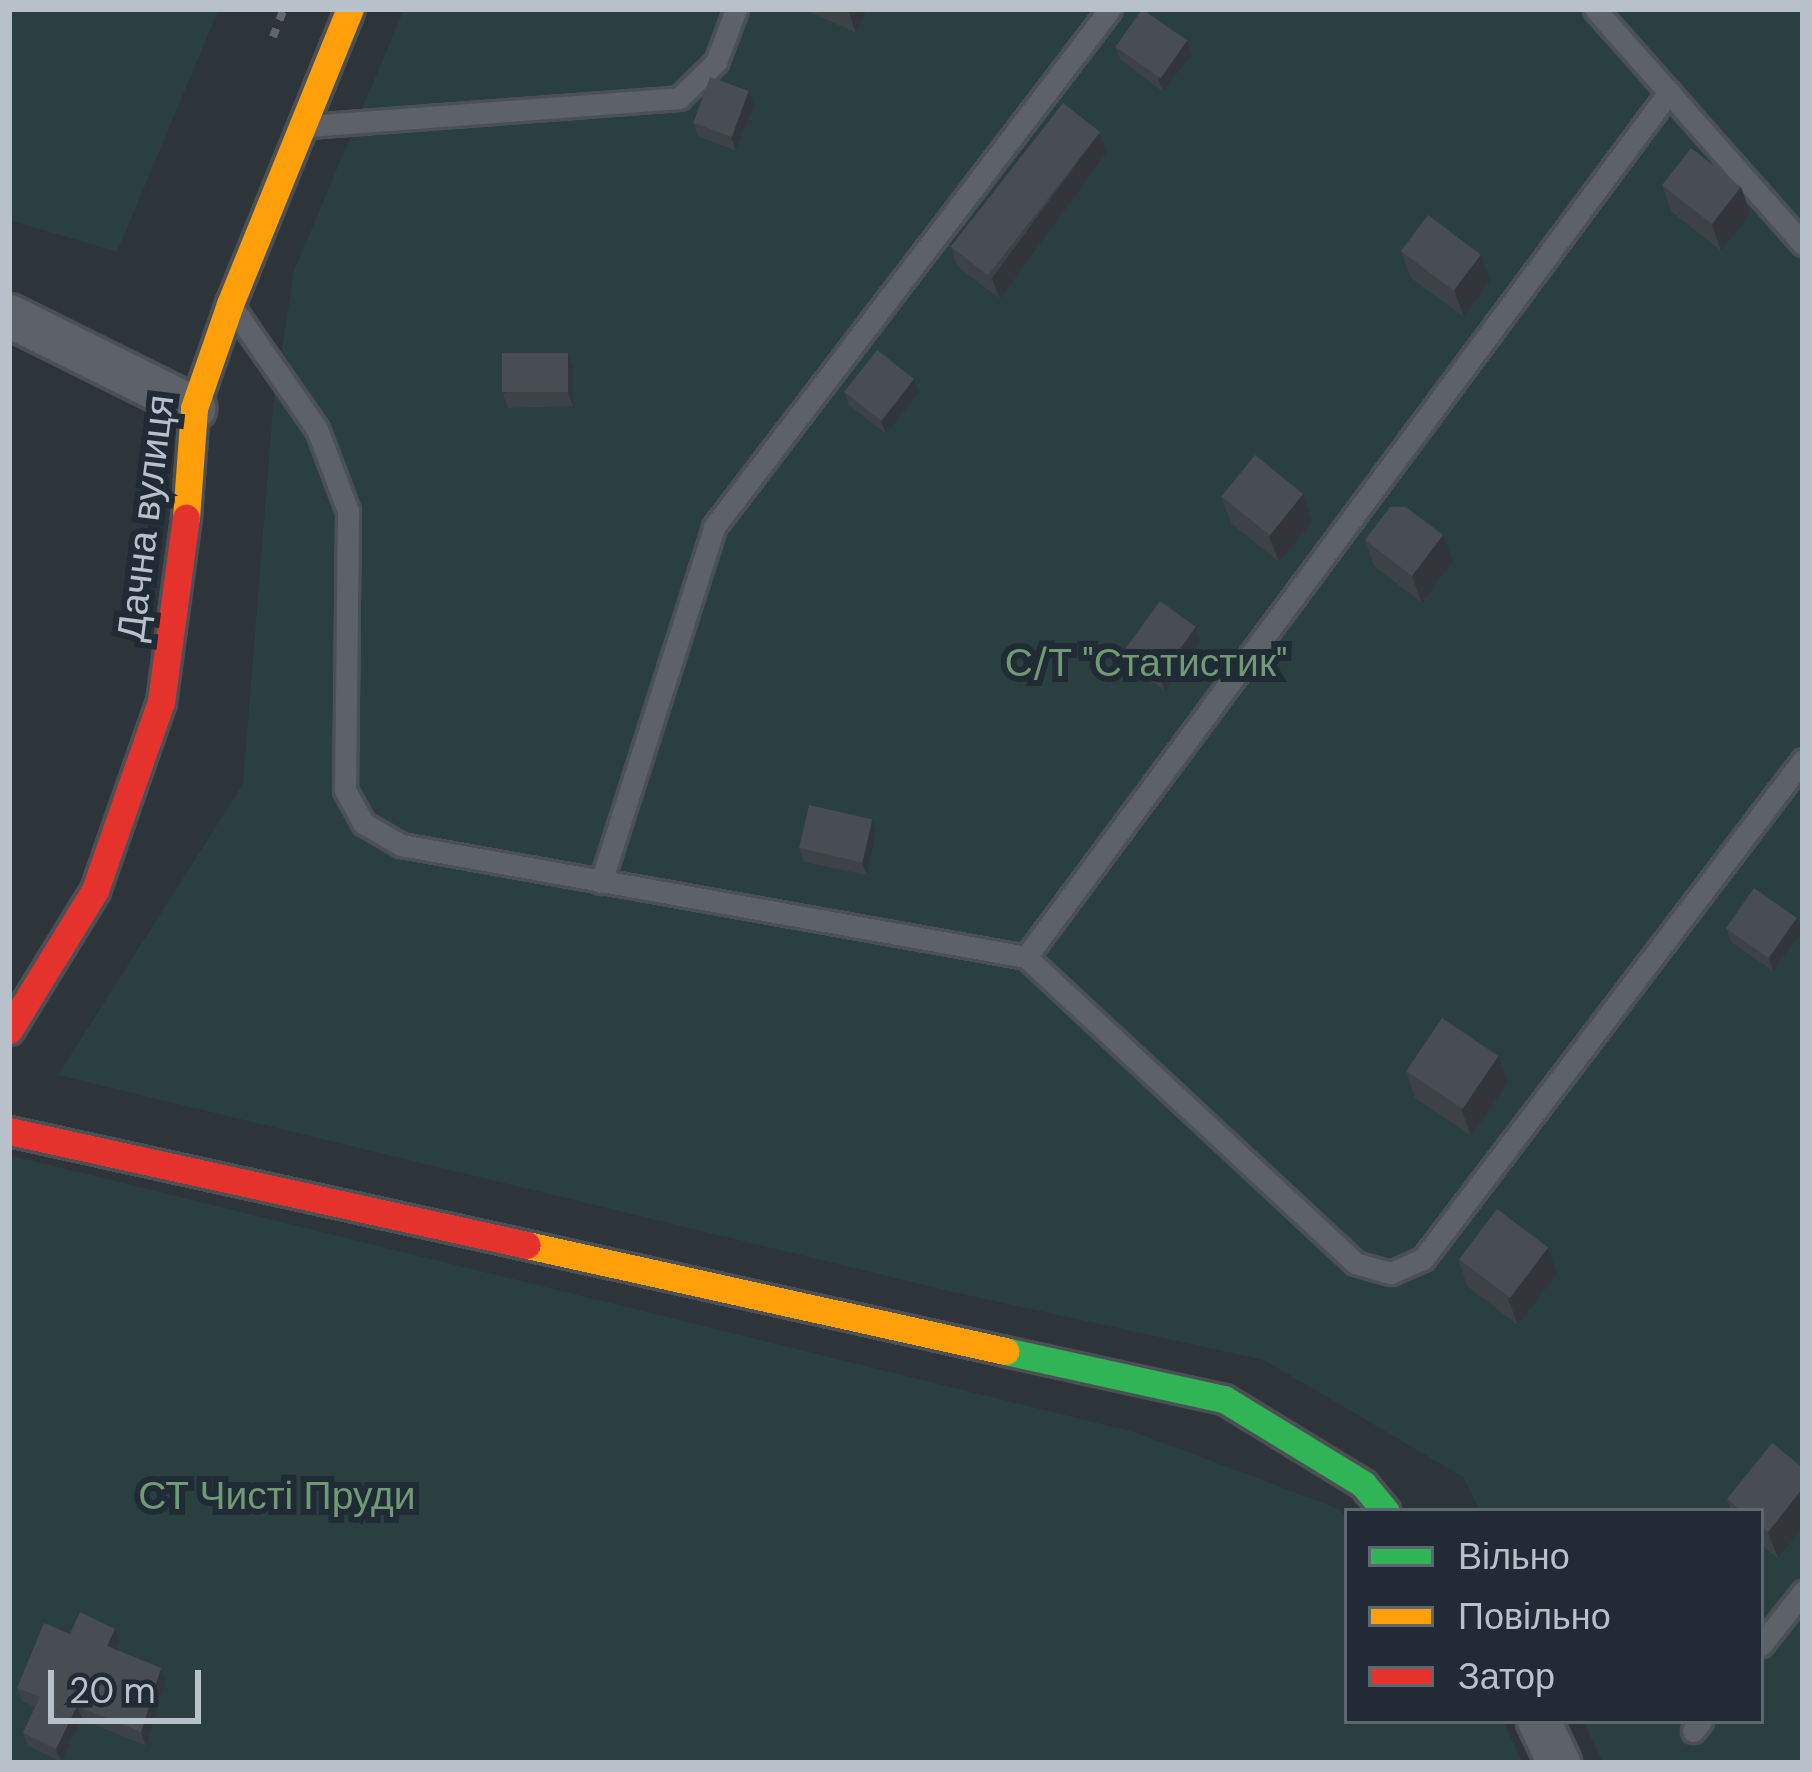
<!DOCTYPE html>
<meta charset="utf-8">
<style>
body{margin:0}
#map{position:relative;width:1812px;height:1772px;overflow:hidden;background:#2d343a;font-family:"DM Sans",sans-serif}
div>[style]{position:absolute}
.green>*{inset:0;background:#2a3f3f}
.path>*{height:8px;margin-top:-4px;transform-origin:0;background:repeating-linear-gradient(90deg,#60666b 0 9px,transparent 0 18px)}
.roads{filter:drop-shadow(3px 0 #4b5054) drop-shadow(-3px 0 #4b5054) drop-shadow(0 3px #4b5054) drop-shadow(0 -3px #4b5054)}
.lane>*{height:21px;margin:-10.5px;padding:0 10.5px;transform-origin:10.5px;border-radius:10.5px;background:#5d6268}
.street>*{height:42px;margin:-21px;padding:0 21px;transform-origin:21px;border-radius:21px;background:#5d6268}
.fast>*{height:27px;margin:-13.5px;padding:0 13.5px;transform-origin:13.5px;border-radius:13.5px;background:#30b455}
.slow>*{height:27px;margin:-13.5px;padding:0 13.5px;transform-origin:13.5px;border-radius:13.5px;background:#ff9f0a}
.jam>*{height:27px;margin:-13.5px;padding:0 13.5px;transform-origin:13.5px;border-radius:13.5px;background:#e5322d}
.wall>*{inset:0;background:#3d4247}
.shaded-wall>*{inset:0;background:#32363a}
.building>*{inset:0;background:#474d53;transform-origin:0 0}
span{translate:-50% -50%;white-space:nowrap;text-align:center;line-height:1.15;-webkit-text-stroke:12px #202b35;paint-order:stroke}
.street-label{font-size:39px;color:#b8c1ca}
.park-label{font-size:39px;color:#709a74}
.frame{position:absolute;inset:0;border:12px solid #b8c1ca;pointer-events:none}
.legend{position:absolute;left:1344px;top:1508px;width:420px;height:216px;box-sizing:border-box;background:#202b35;border:3px solid #5d6771;margin:0;padding:15px 21px;list-style:none;font-size:36px;color:#b8c1ca}
.legend li{display:flex;align-items:center;gap:24px;height:60px}
.legend b{width:60px;border:3px solid #5d6771}
.scale{position:absolute;left:48px;top:1670px;width:153px;height:54px;box-sizing:border-box;border:6px solid #b8c1ca;border-top:0;padding-left:15px;font-size:36px;line-height:42px;white-space:nowrap;color:#b8c1ca;-webkit-text-stroke:9px #202b35;paint-order:stroke}
</style>
<div id="map">
<div class="green">
<div style="clip-path:polygon(9px 9px,219px 9px,117px 252px,9px 220px)"></div>
<div style="clip-path:polygon(404px 9px,1803px 9px,1803px 1763px,1603px 1763px,1583px 1721px,1761px 1721px,1761px 1511px,1480px 1511px,1463px 1477px,1264px 1360px,953px 1292px,58px 1075px,243px 784px,273px 407px,294px 271px)"></div>
<div style="clip-path:polygon(9px 1155px,1134px 1432px,1339px 1509px,1347px 1519px,1347px 1721px,1503px 1721px,1523px 1763px,9px 1763px)"></div>
</div>
<div class="path">
<div style="left:273px;top:37px;width:30px;rotate:-69deg"></div>
</div>
<div class="roads">
<div class="lane">
<div style="left:1595px;top:9px;width:314px;rotate:48.5deg"></div>
<div style="left:309px;top:126px;width:371px;rotate:-4.3deg"></div>
<div style="left:679px;top:98px;width:52px;rotate:-44.2deg"></div>
<div style="left:716px;top:62px;width:57px;rotate:-69.3deg"></div>
<div style="left:237px;top:314px;width:140px;rotate:55.2deg"></div>
<div style="left:317px;top:429px;width:88px;rotate:69.3deg"></div>
<div style="left:348px;top:511px;width:279px;rotate:90.6deg"></div>
<div style="left:345px;top:790px;width:38px;rotate:61deg"></div>
<div style="left:363px;top:823px;width:44px;rotate:30.1deg"></div>
<div style="left:401px;top:845px;width:635px;rotate:10.16deg"></div>
<div style="left:1026px;top:957px;width:449px;rotate:42.9deg"></div>
<div style="left:1355px;top:1263px;width:37px;rotate:16deg"></div>
<div style="left:1391px;top:1273px;width:35px;rotate:-24deg"></div>
<div style="left:1423px;top:1259px;width:627px;rotate:-52.71deg"></div>
<div style="left:601px;top:882px;width:373px;rotate:-72.3deg"></div>
<div style="left:714px;top:527px;width:652px;rotate:-52.6deg"></div>
<div style="left:1026px;top:957px;width:1078px;rotate:-53.37deg"></div>
<div style="left:1761px;top:1645px;width:68px;rotate:-51.6deg"></div>
<div style="left:1693px;top:1731px;width:13px;rotate:-51deg"></div>
</div>
<div class="street">
<div style="left:9px;top:316px;width:207px;rotate:26.4deg"></div>
<div style="left:1539px;top:1721px;width:47px;rotate:64.5deg"></div>
</div>
<div class="fast">
<div style="left:1005px;top:1351px;width:224px;rotate:12.4deg"></div>
<div style="left:1224px;top:1399px;width:163px;rotate:31.4deg"></div>
<div style="left:1363px;top:1484px;width:35px;rotate:50deg"></div>
</div>
<div class="slow">
<div style="left:186px;top:518px;width:110px;rotate:-85.8deg"></div>
<div style="left:194px;top:408px;width:110px;rotate:-70.9deg"></div>
<div style="left:230px;top:304px;width:318px;rotate:-67.9deg"></div>
<div style="left:527px;top:1245px;width:490px;rotate:12.5deg"></div>
</div>
<div class="jam">
<div style="left:9px;top:1030px;width:164px;rotate:-58.4deg"></div>
<div style="left:95px;top:890px;width:199px;rotate:-70.7deg"></div>
<div style="left:161px;top:702px;width:186px;rotate:-82.3deg"></div>
<div style="left:9px;top:1131px;width:530px;rotate:12.41deg"></div>
</div>
</div>
<div class="wall">
<div style="clip-path:polygon(803px 9px,867px 9px,856px 33px)"></div>
<div style="clip-path:polygon(1187px 41px,1192px 54px,1163px 92px,1120px 59px,1115px 46px)"></div>
<div style="clip-path:polygon(749px 91px,754px 105px,736px 151px,698px 136px,693px 123px)"></div>
<div style="clip-path:polygon(1100px 132px,1107px 152px,1000px 299px,957px 266px,950px 246px)"></div>
<div style="clip-path:polygon(1662px 185px,1741px 187px,1750px 214px,1721px 251px,1671px 211px)"></div>
<div style="clip-path:polygon(1401px 251px,1490px 281px,1464px 317px,1411px 278px)"></div>
<div style="clip-path:polygon(573px 367px,573px 406px,508px 408px,503px 394px)"></div>
<div style="clip-path:polygon(844px 392px,919px 392px,886px 434px,849px 405px)"></div>
<div style="clip-path:polygon(1303px 494px,1313px 521px,1279px 562px,1231px 523px,1221px 496px)"></div>
<div style="clip-path:polygon(1365px 540px,1453px 561px,1422px 603px,1374px 566px)"></div>
<div style="clip-path:polygon(1196px 627px,1201px 640px,1165px 691px,1129px 665px,1124px 652px)"></div>
<div style="clip-path:polygon(876px 832px,867px 875px,804px 862px,799px 848px)"></div>
<div style="clip-path:polygon(1797px 918px,1802px 931px,1773px 971px,1731px 942px,1726px 928px)"></div>
<div style="clip-path:polygon(1406px 1071px,1508px 1083px,1471px 1136px,1415px 1098px)"></div>
<div style="clip-path:polygon(1458px 1259px,1557px 1274px,1518px 1325px,1467px 1286px)"></div>
<div style="clip-path:polygon(1803px 1468px,1778px 1558px,1761px 1545px,1761px 1511px,1731px 1511px,1727px 1499px)"></div>
<div style="clip-path:polygon(70px 1634px,120px 1643px,116px 1650px,161px 1668px,166px 1681px,146px 1746px,82px 1719px,61px 1762px,28px 1746px,23px 1733px,35px 1707px,22px 1701px,17px 1688px)"></div>
</div>
<div class="shaded-wall">
<div style="clip-path:polygon(848px 9px,867px 9px,856px 33px)"></div>
<div style="clip-path:polygon(1187px 41px,1192px 54px,1163px 92px,1158px 79px)"></div>
<div style="clip-path:polygon(749px 91px,754px 105px,736px 151px,731px 137px)"></div>
<div style="clip-path:polygon(1100px 132px,1107px 152px,1000px 299px,992px 278px)"></div>
<div style="clip-path:polygon(1741px 187px,1750px 214px,1721px 251px,1712px 225px)"></div>
<div style="clip-path:polygon(1481px 255px,1490px 281px,1464px 317px,1454px 290px)"></div>
<div style="clip-path:polygon(568px 353px,573px 367px,573px 406px,568px 392px)"></div>
<div style="clip-path:polygon(914px 379px,919px 392px,886px 434px,881px 421px)"></div>
<div style="clip-path:polygon(1303px 494px,1313px 521px,1279px 562px,1269px 536px)"></div>
<div style="clip-path:polygon(1443px 535px,1453px 561px,1422px 603px,1412px 576px)"></div>
<div style="clip-path:polygon(1196px 627px,1201px 640px,1165px 691px,1160px 677px)"></div>
<div style="clip-path:polygon(872px 819px,876px 832px,867px 875px,862px 862px)"></div>
<div style="clip-path:polygon(1797px 918px,1802px 931px,1773px 971px,1769px 958px)"></div>
<div style="clip-path:polygon(1498px 1056px,1508px 1083px,1471px 1136px,1461px 1109px)"></div>
<div style="clip-path:polygon(1548px 1248px,1557px 1274px,1518px 1325px,1508px 1299px)"></div>
<div style="clip-path:polygon(1803px 1488px,1803px 1527px,1778px 1558px,1768px 1532px)"></div>
<div style="clip-path:polygon(115px 1629px,120px 1643px,112px 1659px,107px 1646px)"></div>
<div style="clip-path:polygon(161px 1668px,166px 1681px,146px 1746px,141px 1732px)"></div>
<div style="clip-path:polygon(77px 1706px,82px 1719px,61px 1762px,56px 1749px)"></div>
</div>
<div class="building">
<div style="left:1142px;top:9px;width:55px;height:46px;rotate:35deg"></div>
<div style="left:710px;top:77px;width:41px;height:49px;rotate:20deg"></div>
<div style="left:1063px;top:103px;width:47px;height:182px;rotate:38deg"></div>
<div style="left:1691px;top:148px;width:63px;height:47px;rotate:38deg"></div>
<div style="left:1428px;top:215px;width:66px;height:45px;rotate:37deg"></div>
<div style="left:877px;top:350px;width:47px;height:53px;rotate:38deg"></div>
<div style="left:568px;top:353px;width:39px;height:66px;rotate:90deg"></div>
<div style="left:1255px;top:455px;width:62px;height:53px;rotate:39deg"></div>
<div style="clip-path:polygon(1390px 507px,1406px 507px,1443px 535px,1412px 576px,1365px 540px)"></div>
<div style="left:1160px;top:601px;width:44px;height:62px;rotate:36deg"></div>
<div style="left:809px;top:805px;width:65px;height:44px;rotate:13deg"></div>
<div style="left:1754px;top:888px;width:52px;height:49px;rotate:35deg"></div>
<div style="left:1442px;top:1018px;width:68px;height:64px;rotate:34deg"></div>
<div style="left:1497px;top:1209px;width:64px;height:63px;rotate:37deg"></div>
<div style="clip-path:polygon(1772px 1443px,1803px 1468px,1803px 1488px,1768px 1532px,1761px 1526px,1761px 1511px,1742px 1511px,1727px 1499px)"></div>
<div style="clip-path:polygon(80px 1612px,115px 1629px,107px 1646px,161px 1668px,141px 1732px,77px 1706px,56px 1749px,23px 1733px,40px 1697px,17px 1688px,44px 1623px,70px 1634px)"></div>
</div>
<div class="street-label">
<span style="left:146px;top:518px;rotate:-83deg">Дачна вулиця</span>
</div>
<div class="park-label">
<span style="left:1146px;top:663px">С/Т "Статистик"</span>
<span style="left:277px;top:1496px">СТ Чисті Пруди</span>
</div>
<div class="frame"></div>
<ul class="legend">
<li><b style="height:15px;background:#30b455"></b>Вільно</li>
<li><b style="height:15px;background:#ff9f0a"></b>Повільно</li>
<li><b style="height:15px;background:#e5322d"></b>Затор</li>
</ul>
<div class="scale">20 m</div>
</div>
